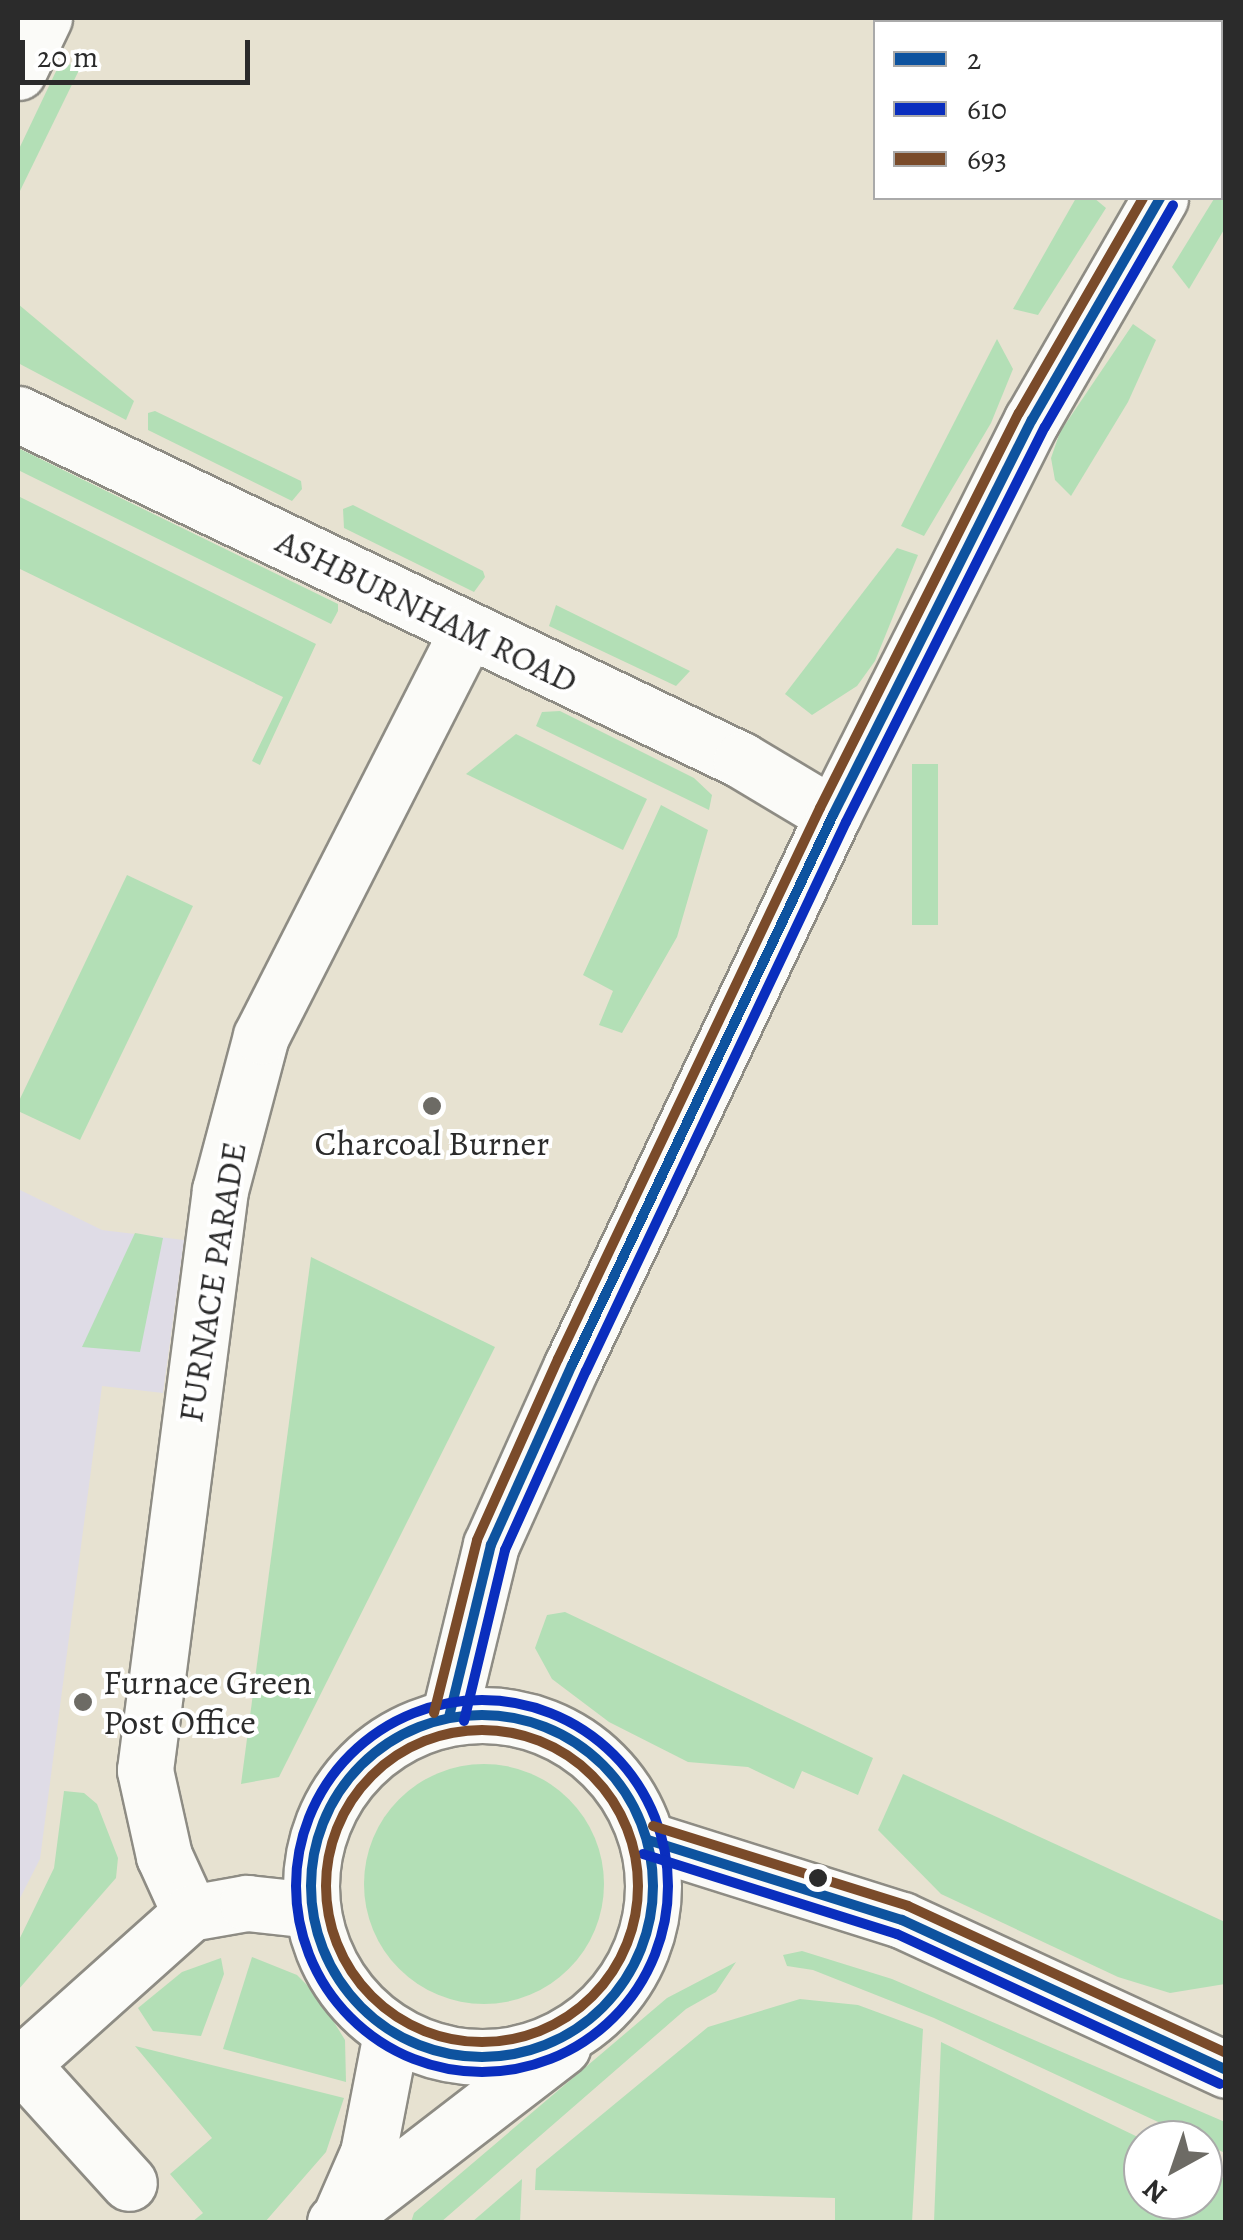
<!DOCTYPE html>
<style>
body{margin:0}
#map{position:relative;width:1243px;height:2240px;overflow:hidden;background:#e7e2d1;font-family:Alegreya,serif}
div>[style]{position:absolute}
.built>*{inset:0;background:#dfdce6}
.green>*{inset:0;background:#b3dfb6;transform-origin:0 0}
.round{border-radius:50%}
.roads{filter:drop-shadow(2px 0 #8e8c84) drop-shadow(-2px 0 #8e8c84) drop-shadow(0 2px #8e8c84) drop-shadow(0 -2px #8e8c84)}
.minor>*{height:55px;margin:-27.5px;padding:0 27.5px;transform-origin:27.5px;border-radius:27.5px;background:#fbfbf8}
.minor>.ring{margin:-27.5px;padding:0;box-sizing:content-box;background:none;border:55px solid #fbfbf8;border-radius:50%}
.bus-1>*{height:10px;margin:-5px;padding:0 5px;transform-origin:5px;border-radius:5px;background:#0e539f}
.bus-1>.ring{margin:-5px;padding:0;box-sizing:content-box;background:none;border:10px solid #0e539f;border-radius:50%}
.bus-2>*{height:10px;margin:-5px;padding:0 5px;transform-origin:5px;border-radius:5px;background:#0a2ebe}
.bus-2>.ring{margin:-5px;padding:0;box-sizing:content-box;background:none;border:10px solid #0a2ebe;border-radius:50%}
.bus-3>*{height:10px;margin:-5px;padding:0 5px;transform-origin:5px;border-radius:5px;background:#7a4b2a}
.bus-3>.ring{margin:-5px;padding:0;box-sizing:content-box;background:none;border:10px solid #7a4b2a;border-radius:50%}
.dots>*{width:28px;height:28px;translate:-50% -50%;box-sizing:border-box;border:5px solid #fff;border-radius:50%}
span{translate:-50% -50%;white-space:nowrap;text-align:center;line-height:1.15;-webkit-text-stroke:8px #fff;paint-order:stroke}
.street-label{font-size:35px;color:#2b2b2b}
.poi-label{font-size:35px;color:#2b2b2b}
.left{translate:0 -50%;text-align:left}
.frame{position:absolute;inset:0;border:20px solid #2b2b2b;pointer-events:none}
.legend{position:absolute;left:873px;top:20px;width:350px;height:180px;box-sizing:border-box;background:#fff;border:2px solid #aaa;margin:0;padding:12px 18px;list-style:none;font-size:30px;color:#2b2b2b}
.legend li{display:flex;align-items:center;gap:20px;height:50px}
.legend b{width:50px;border:2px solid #aaa}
.north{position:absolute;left:1123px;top:2120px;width:100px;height:100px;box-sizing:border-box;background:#fff;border:2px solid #aaa;border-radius:50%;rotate:220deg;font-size:28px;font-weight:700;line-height:40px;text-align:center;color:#2b2b2b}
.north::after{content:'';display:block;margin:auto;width:35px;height:45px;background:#6d6b65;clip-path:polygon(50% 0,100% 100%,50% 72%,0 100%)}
.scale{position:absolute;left:20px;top:40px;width:230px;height:45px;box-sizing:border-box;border:5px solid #2b2b2b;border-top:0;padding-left:12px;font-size:30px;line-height:35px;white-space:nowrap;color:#2b2b2b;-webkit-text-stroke:8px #fff;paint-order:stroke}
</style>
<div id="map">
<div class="built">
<div style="clip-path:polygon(18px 1189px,102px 1230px,184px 1240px,163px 1393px,102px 1386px,40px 1859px,18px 1902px)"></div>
</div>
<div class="green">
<div style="clip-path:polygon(82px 64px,18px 195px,18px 151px,59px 65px)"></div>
<div style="clip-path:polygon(1225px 181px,1225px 228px,1189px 289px,1172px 267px)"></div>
<div style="clip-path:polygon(1076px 198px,1094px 198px,1106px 208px,1038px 315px,1013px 309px)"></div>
<div style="clip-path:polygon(18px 304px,134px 401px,126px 420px,18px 363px)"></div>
<div style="clip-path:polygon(1133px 324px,1156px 340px,1128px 402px,1071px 496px,1055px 480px,1051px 458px,1060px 432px)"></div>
<div style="clip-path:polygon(997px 339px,1013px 369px,991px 423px,924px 536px,901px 526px)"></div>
<div style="clip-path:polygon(155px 411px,301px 481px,302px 489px,292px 501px,148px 430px,148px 413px)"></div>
<div style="clip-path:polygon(18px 448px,338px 604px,338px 611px,331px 624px,18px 470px)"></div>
<div style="clip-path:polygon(18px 496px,316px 644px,260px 765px,252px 761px,283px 697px,18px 568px)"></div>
<div style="clip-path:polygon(353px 505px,483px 571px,485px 577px,474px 592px,344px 528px,343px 509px)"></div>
<div style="clip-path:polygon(897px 548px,918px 555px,875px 661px,857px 686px,812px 715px,785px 694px)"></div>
<div style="clip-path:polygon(556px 605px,690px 671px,676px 686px,549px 626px)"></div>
<div style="clip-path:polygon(560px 711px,694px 778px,712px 795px,709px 810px,536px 726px,542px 712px)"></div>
<div style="clip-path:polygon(516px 734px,647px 799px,623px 850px,466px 774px)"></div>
<div style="left:912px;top:764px;width:26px;height:161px"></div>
<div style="clip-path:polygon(661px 805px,708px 830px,677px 937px,622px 1033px,599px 1025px,613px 991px,583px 975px)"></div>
<div style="clip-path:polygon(127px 875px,193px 906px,80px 1140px,18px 1111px,18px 1103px)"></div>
<div style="clip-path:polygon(135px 1233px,163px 1238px,140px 1352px,82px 1347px)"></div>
<div style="clip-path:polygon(311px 1257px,495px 1347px,279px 1777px,241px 1784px)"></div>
<div style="clip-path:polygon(565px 1612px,873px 1758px,858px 1795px,802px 1771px,794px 1789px,748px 1767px,688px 1762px,609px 1722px,552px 1679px,535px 1648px,547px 1615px)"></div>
<div class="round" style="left:364px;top:1764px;width:240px;height:240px"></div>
<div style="clip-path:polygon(903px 1774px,1225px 1922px,1225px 1984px,1170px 1993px,1118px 1977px,941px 1894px,878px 1830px)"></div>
<div style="clip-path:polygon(64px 1791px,84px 1793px,97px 1804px,118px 1858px,116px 1878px,18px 1990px,18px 1942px,54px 1868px)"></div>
<div style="clip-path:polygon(802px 1951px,892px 1979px,1225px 2122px,1225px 2153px,934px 2018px,813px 1970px,787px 1966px,783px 1955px)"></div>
<div style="clip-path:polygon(252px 1957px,297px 1975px,318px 1996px,345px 2040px,346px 2082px,223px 2049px)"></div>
<div style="clip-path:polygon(221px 1958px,224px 1974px,201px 2036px,153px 2031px,138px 2008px,182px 1972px)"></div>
<div style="clip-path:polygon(736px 1962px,716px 1992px,686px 2009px,441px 2222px,411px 2222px,414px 2213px,667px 1998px)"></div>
<div style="clip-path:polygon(800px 1999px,858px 2005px,923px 2029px,912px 2222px,835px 2222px,835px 2198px,535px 2190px,536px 2169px,708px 2027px)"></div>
<div style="clip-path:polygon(941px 2042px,1144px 2140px,1143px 2200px,1203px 2200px,1203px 2168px,1225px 2179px,1225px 2222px,934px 2222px)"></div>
<div style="clip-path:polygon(135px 2046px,344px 2098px,326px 2152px,265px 2222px,192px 2222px,203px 2213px,170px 2174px,212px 2138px)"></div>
<div style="clip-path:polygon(522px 2179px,520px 2222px,472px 2222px)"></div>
</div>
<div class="roads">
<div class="minor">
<div style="left:18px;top:72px;width:60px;rotate:-64.3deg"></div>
<div style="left:1220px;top:112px;width:9px;rotate:-49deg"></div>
<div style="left:18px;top:414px;width:802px;rotate:25.57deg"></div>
<div style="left:741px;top:760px;width:107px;rotate:30.9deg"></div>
<div class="ring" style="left:311px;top:1715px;width:287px;height:287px"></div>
<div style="left:449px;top:1717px;width:177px;rotate:-76.3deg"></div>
<div style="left:491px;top:1545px;width:197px;rotate:-65.8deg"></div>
<div style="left:572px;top:1365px;width:609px;rotate:-64.61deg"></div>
<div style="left:833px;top:815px;width:442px;rotate:-63.3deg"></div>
<div style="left:1032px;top:420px;width:256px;rotate:-60deg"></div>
<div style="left:648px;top:1840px;width:266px;rotate:17.5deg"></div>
<div style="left:902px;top:1920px;width:357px;rotate:24.8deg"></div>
<div style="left:190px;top:1913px;width:63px;rotate:-114.5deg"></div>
<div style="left:164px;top:1856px;width:88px;rotate:-102.5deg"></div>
<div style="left:145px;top:1770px;width:585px;rotate:-82.63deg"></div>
<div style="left:220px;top:1190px;width:159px;rotate:-75.1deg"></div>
<div style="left:261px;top:1036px;width:453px;rotate:-63deg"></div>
<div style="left:22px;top:2065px;width:159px;rotate:47.8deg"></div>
<div style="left:18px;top:2067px;width:231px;rotate:-41.8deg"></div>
<div style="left:190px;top:1913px;width:58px;rotate:-10deg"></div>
<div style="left:247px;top:1903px;width:64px;rotate:6.2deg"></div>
<div style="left:340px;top:2217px;width:70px;rotate:-66.4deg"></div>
<div style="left:368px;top:2153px;width:121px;rotate:-79.1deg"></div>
<div style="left:335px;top:2222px;width:287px;rotate:-37.6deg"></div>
</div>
</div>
<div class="bus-1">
<div class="ring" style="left:311px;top:1715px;width:332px;height:332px"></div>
<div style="left:449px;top:1717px;width:177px;rotate:-76.3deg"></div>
<div style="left:491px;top:1545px;width:197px;rotate:-65.8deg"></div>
<div style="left:572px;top:1365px;width:609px;rotate:-64.61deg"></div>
<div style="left:833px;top:815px;width:442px;rotate:-63.3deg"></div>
<div style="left:1032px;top:420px;width:256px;rotate:-60deg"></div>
<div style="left:648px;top:1840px;width:266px;rotate:17.5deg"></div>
<div style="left:902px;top:1920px;width:357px;rotate:24.8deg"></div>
</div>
<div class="bus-2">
<div class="ring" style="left:296px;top:1700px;width:362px;height:362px"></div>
<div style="left:464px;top:1721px;width:176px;rotate:-76.5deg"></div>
<div style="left:505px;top:1550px;width:196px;rotate:-65.7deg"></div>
<div style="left:586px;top:1371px;width:607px;rotate:-64.66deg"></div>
<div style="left:846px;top:822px;width:442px;rotate:-63.3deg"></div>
<div style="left:1045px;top:427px;width:256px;rotate:-60deg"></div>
<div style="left:643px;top:1854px;width:266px;rotate:17.5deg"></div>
<div style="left:897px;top:1934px;width:356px;rotate:24.9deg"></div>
</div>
<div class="bus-3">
<div style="left:434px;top:1713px;width:178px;rotate:-76deg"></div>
<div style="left:477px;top:1540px;width:198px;rotate:-65.9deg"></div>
<div style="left:558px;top:1359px;width:610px;rotate:-64.57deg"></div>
<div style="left:820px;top:808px;width:442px;rotate:-63.3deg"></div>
<div style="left:1019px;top:413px;width:248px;rotate:-60deg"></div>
<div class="ring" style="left:326px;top:1730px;width:302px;height:302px"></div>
<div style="left:653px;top:1826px;width:267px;rotate:17.4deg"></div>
<div style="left:908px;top:1906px;width:350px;rotate:24.8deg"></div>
</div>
<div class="dots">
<div style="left:432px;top:1106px;background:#6d6b65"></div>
<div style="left:83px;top:1702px;background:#6d6b65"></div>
<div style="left:818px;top:1878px;background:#2b2b2b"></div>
</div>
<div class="street-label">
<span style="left:427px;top:611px;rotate:26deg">ASHBURNHAM ROAD</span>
<span style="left:212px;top:1282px;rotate:-81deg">FURNACE PARADE</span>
</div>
<div class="poi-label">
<span style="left:432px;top:1143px">Charcoal Burner</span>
<span class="left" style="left:103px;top:1702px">Furnace Green<br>Post Office</span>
</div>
<div class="frame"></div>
<ul class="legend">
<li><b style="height:12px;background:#0e539f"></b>2</li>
<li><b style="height:12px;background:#0a2ebe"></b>610</li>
<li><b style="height:12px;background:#7a4b2a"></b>693</li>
</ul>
<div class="north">N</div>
<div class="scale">20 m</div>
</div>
